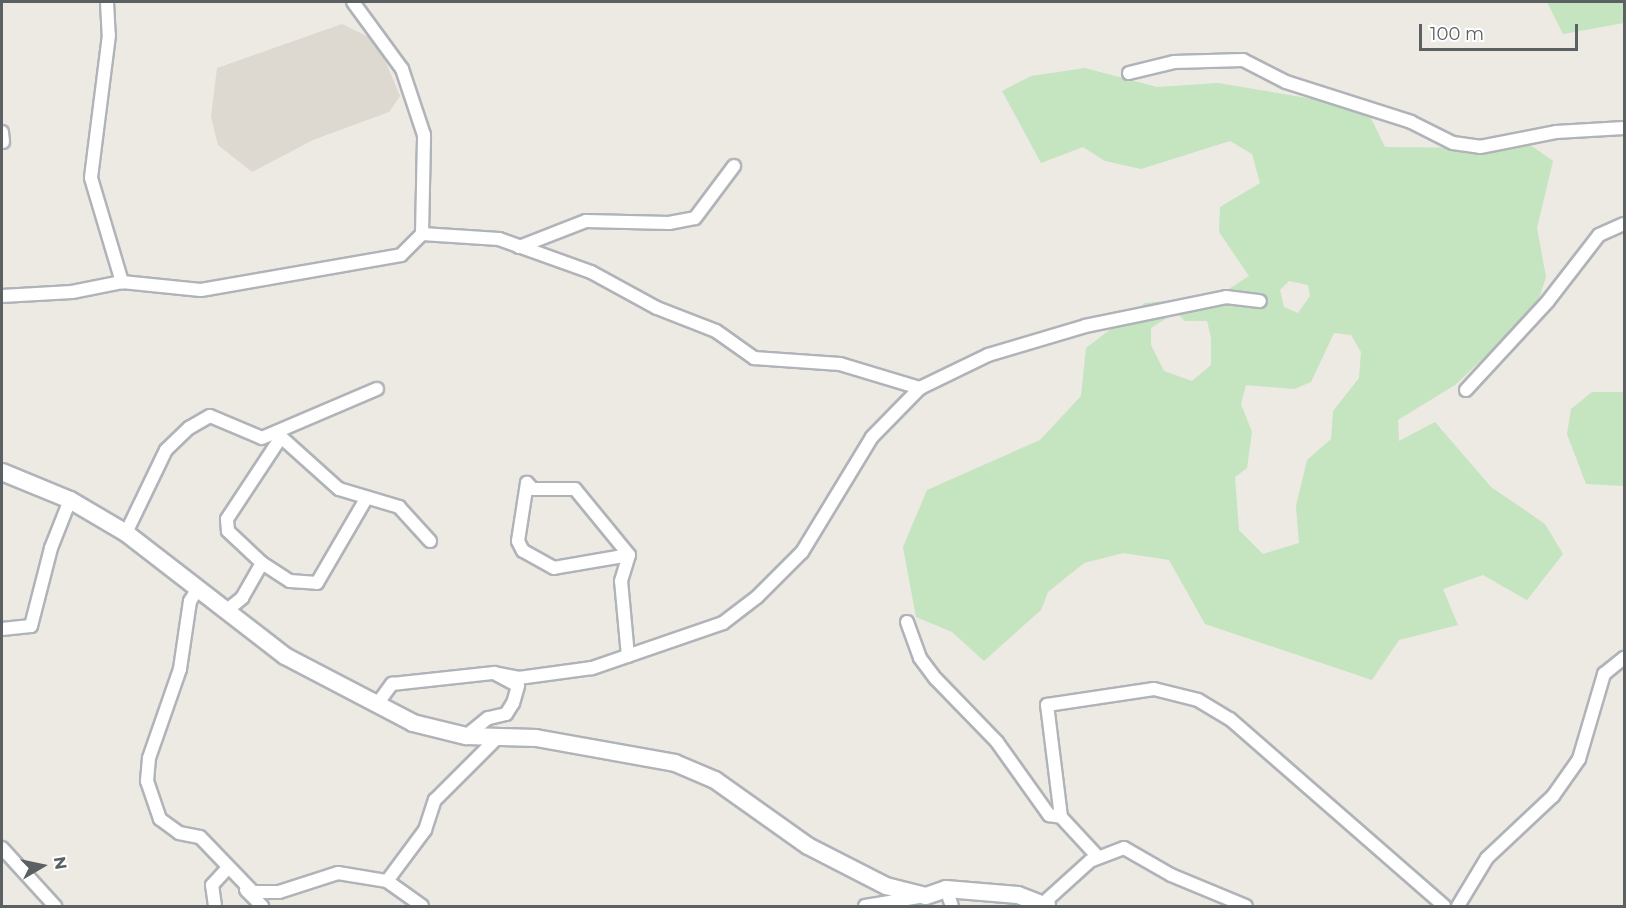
<!DOCTYPE html>
<style>
body{margin:0}
#map{position:relative;width:1626px;height:908px;overflow:hidden;background:#ede9e3;font-family:Montserrat,sans-serif}
div>[style]{position:absolute}
.education>*{inset:0;background:#ddd9d1}
.green>*{inset:0;background:#c5e4c0}
.roads{filter:drop-shadow(2px 0 #b0b4b8) drop-shadow(-2px 0 #b0b4b8) drop-shadow(0 2px #b0b4b8) drop-shadow(0 -2px #b0b4b8)}
.street>*{height:12px;margin:-6px;padding:0 6px;transform-origin:6px;border-radius:6px;background:#fff}
.secondary>*{height:16px;margin:-8px;padding:0 8px;transform-origin:8px;border-radius:8px;background:#fff}
span{translate:-50% -50%;white-space:nowrap;text-align:center;line-height:1.15;-webkit-text-stroke:6px #fff;paint-order:stroke}
.frame{position:absolute;inset:0;border:3px solid #5b6063;pointer-events:none}
.north{position:absolute;left:12px;top:836px;width:60px;height:60px;-webkit-text-stroke:4px #fff;paint-order:stroke;rotate:81deg;font-size:16px;font-weight:700;line-height:24px;text-align:center;color:#5b6063}
.north::after{content:'';display:block;margin:auto;width:21px;height:27px;background:#5b6063;clip-path:polygon(50% 0,100% 100%,50% 72%,0 100%)}
.scale{position:absolute;left:1419px;top:24px;width:159px;height:27px;box-sizing:border-box;border:3px solid #5b6063;border-top:0;padding-left:8px;font-size:18px;line-height:21px;white-space:nowrap;color:#5b6063;-webkit-text-stroke:4px #fff;paint-order:stroke}
</style>
<div id="map">
<div class="education">
<div style="clip-path:polygon(342px 24px,377px 41px,400px 96px,389px 112px,313px 140px,252px 172px,218px 145px,211px 117px,217px 68px)"></div>
</div>
<div class="green">
<div style="clip-path:polygon(1547px 2px,1624px 2px,1624px 23px,1563px 34px)"></div>
<div style="clip-path:polygon(evenodd,1085px 68px,1157px 87px,1218px 83px,1366px 108px,1385px 147px,1484px 148px,1526px 142px,1553px 161px,1537px 228px,1546px 277px,1530px 326px,1494px 348px,1455px 385px,1398px 420px,1399px 441px,1435px 422px,1491px 487px,1545px 524px,1563px 554px,1527px 600px,1483px 575px,1443px 589px,1458px 625px,1399px 640px,1372px 680px,1205px 624px,1169px 560px,1123px 553px,1084px 563px,1048px 592px,1041px 610px,984px 661px,952px 632px,916px 617px,903px 547px,927px 490px,1040px 440px,1081px 396px,1086px 348px,1145px 303px,1218px 296px,1249px 276px,1219px 232px,1220px 207px,1260px 183px,1252px 154px,1230px 141px,1141px 169px,1105px 161px,1083px 147px,1041px 163px,1002px 91px,1031px 76px,1085px 68px,1289px 281px,1308px 285px,1310px 296px,1298px 313px,1284px 307px,1280px 290px,1289px 281px,1085px 68px,1176px 312px,1185px 321px,1207px 321px,1211px 338px,1211px 365px,1192px 381px,1164px 371px,1151px 345px,1151px 328px,1176px 312px,1085px 68px,1334px 333px,1351px 335px,1361px 352px,1359px 378px,1333px 411px,1331px 439px,1307px 460px,1296px 506px,1299px 543px,1263px 554px,1239px 530px,1235px 477px,1247px 468px,1252px 432px,1241px 404px,1246px 385px,1294px 389px,1311px 382px,1334px 333px)"></div>
<div style="clip-path:polygon(1592px 392px,1624px 392px,1624px 486px,1586px 484px,1567px 434px,1571px 409px)"></div>
</div>
<div class="roads">
<div class="street">
<div style="left:107px;top:2px;width:33px;rotate:87deg"></div>
<div style="left:109px;top:35px;width:144px;rotate:97.2deg"></div>
<div style="left:91px;top:178px;width:109px;rotate:73.4deg"></div>
<div style="left:1129px;top:73px;width:46px;rotate:-13.7deg"></div>
<div style="left:1174px;top:62px;width:69px;rotate:-1.7deg"></div>
<div style="left:1243px;top:60px;width:48px;rotate:27.1deg"></div>
<div style="left:1286px;top:82px;width:131px;rotate:17.7deg"></div>
<div style="left:1411px;top:122px;width:47px;rotate:26.6deg"></div>
<div style="left:1453px;top:143px;width:27px;rotate:8deg"></div>
<div style="left:1480px;top:147px;width:77px;rotate:-11.2deg"></div>
<div style="left:1556px;top:132px;width:68px;rotate:-3.4deg"></div>
<div style="left:2px;top:132px;width:10px;rotate:84deg"></div>
<div style="left:422px;top:234px;width:77px;rotate:3.7deg"></div>
<div style="left:499px;top:239px;width:98px;rotate:19.7deg"></div>
<div style="left:591px;top:272px;width:75px;rotate:28.6deg"></div>
<div style="left:657px;top:308px;width:63px;rotate:21.3deg"></div>
<div style="left:716px;top:331px;width:47px;rotate:35.4deg"></div>
<div style="left:754px;top:358px;width:86px;rotate:4deg"></div>
<div style="left:840px;top:364px;width:84px;rotate:16.7deg"></div>
<div style="left:920px;top:388px;width:69px;rotate:134.4deg"></div>
<div style="left:872px;top:437px;width:135px;rotate:121.3deg"></div>
<div style="left:802px;top:552px;width:64px;rotate:135deg"></div>
<div style="left:757px;top:597px;width:43px;rotate:142.6deg"></div>
<div style="left:723px;top:623px;width:139px;rotate:161deg"></div>
<div style="left:592px;top:668px;width:74px;rotate:172.2deg"></div>
<div style="left:519px;top:678px;width:25px;rotate:-169deg"></div>
<div style="left:494px;top:673px;width:27px;rotate:28deg"></div>
<div style="left:518px;top:686px;width:18px;rotate:106deg"></div>
<div style="left:513px;top:703px;width:13px;rotate:122deg"></div>
<div style="left:506px;top:714px;width:18px;rotate:167deg"></div>
<div style="left:488px;top:718px;width:28px;rotate:141deg"></div>
<div style="left:519px;top:247px;width:72px;rotate:-21.2deg"></div>
<div style="left:586px;top:221px;width:83px;rotate:1.4deg"></div>
<div style="left:669px;top:223px;width:26px;rotate:-11deg"></div>
<div style="left:695px;top:218px;width:65px;rotate:-53.1deg"></div>
<div style="left:2px;top:296px;width:70px;rotate:-3.3deg"></div>
<div style="left:72px;top:292px;width:51px;rotate:-11.3deg"></div>
<div style="left:122px;top:282px;width:79px;rotate:5.8deg"></div>
<div style="left:201px;top:290px;width:203px;rotate:-9.9deg"></div>
<div style="left:401px;top:255px;width:30px;rotate:-45deg"></div>
<div style="left:422px;top:234px;width:99px;rotate:-88.8deg"></div>
<div style="left:424px;top:135px;width:70px;rotate:-108.4deg"></div>
<div style="left:402px;top:69px;width:83px;rotate:-126.2deg"></div>
<div style="left:920px;top:388px;width:76px;rotate:-25.9deg"></div>
<div style="left:988px;top:355px;width:101px;rotate:-16.6deg"></div>
<div style="left:1085px;top:326px;width:144px;rotate:-11.6deg"></div>
<div style="left:1226px;top:297px;width:34px;rotate:7deg"></div>
<div style="left:1466px;top:390px;width:121px;rotate:-47.3deg"></div>
<div style="left:1548px;top:301px;width:83px;rotate:-52.3deg"></div>
<div style="left:1599px;top:235px;width:27px;rotate:-24deg"></div>
<div style="left:527px;top:483px;width:8px;rotate:45deg"></div>
<div style="left:533px;top:489px;width:42px"></div>
<div style="left:575px;top:489px;width:85px;rotate:50.7deg"></div>
<div style="left:629px;top:555px;width:76px;rotate:170.2deg"></div>
<div style="left:554px;top:568px;width:35px;rotate:-151deg"></div>
<div style="left:523px;top:551px;width:11px;rotate:-117deg"></div>
<div style="left:518px;top:541px;width:59px;rotate:-81.2deg"></div>
<div style="left:126px;top:533px;width:92px;rotate:-64.3deg"></div>
<div style="left:166px;top:450px;width:32px;rotate:-44deg"></div>
<div style="left:189px;top:428px;width:24px;rotate:-30deg"></div>
<div style="left:210px;top:416px;width:56px;rotate:22.9deg"></div>
<div style="left:262px;top:438px;width:125px;rotate:-23.1deg"></div>
<div style="left:262px;top:563px;width:33px;rotate:33deg"></div>
<div style="left:290px;top:581px;width:27px;rotate:4deg"></div>
<div style="left:317px;top:583px;width:99px;rotate:-59.8deg"></div>
<div style="left:197px;top:590px;width:13px;rotate:122deg"></div>
<div style="left:190px;top:601px;width:69px;rotate:98.4deg"></div>
<div style="left:180px;top:669px;width:94px;rotate:109.2deg"></div>
<div style="left:149px;top:758px;width:23px;rotate:95deg"></div>
<div style="left:147px;top:781px;width:40px;rotate:71.1deg"></div>
<div style="left:160px;top:819px;width:24px;rotate:36deg"></div>
<div style="left:179px;top:833px;width:21px;rotate:11deg"></div>
<div style="left:200px;top:837px;width:76px;rotate:46.1deg"></div>
<div style="left:253px;top:892px;width:26px"></div>
<div style="left:279px;top:892px;width:62px;rotate:-17.9deg"></div>
<div style="left:338px;top:873px;width:50px;rotate:9.3deg"></div>
<div style="left:387px;top:881px;width:43px;rotate:35.5deg"></div>
<div style="left:226px;top:611px;width:21px;rotate:-39deg"></div>
<div style="left:242px;top:598px;width:40px;rotate:-60.3deg"></div>
<div style="left:262px;top:563px;width:47px;rotate:-136.7deg"></div>
<div style="left:228px;top:531px;width:12px;rotate:-95deg"></div>
<div style="left:227px;top:519px;width:98px;rotate:-56.6deg"></div>
<div style="left:281px;top:437px;width:78px;rotate:41.9deg"></div>
<div style="left:339px;top:489px;width:63px;rotate:16.7deg"></div>
<div style="left:399px;top:507px;width:46px;rotate:47.6deg"></div>
<div style="left:907px;top:622px;width:38px;rotate:70deg"></div>
<div style="left:920px;top:658px;width:26px;rotate:53deg"></div>
<div style="left:936px;top:679px;width:88px;rotate:45.9deg"></div>
<div style="left:997px;top:742px;width:90px;rotate:54.5deg"></div>
<div style="left:1049px;top:815px;width:12px;rotate:9deg"></div>
<div style="left:1061px;top:817px;width:54px;rotate:47.2deg"></div>
<div style="left:2px;top:629px;width:29px;rotate:-6deg"></div>
<div style="left:31px;top:626px;width:81px;rotate:-75.6deg"></div>
<div style="left:51px;top:548px;width:52px;rotate:-68.4deg"></div>
<div style="left:628px;top:656px;width:75px;rotate:-95.3deg"></div>
<div style="left:621px;top:581px;width:27px;rotate:-73deg"></div>
<div style="left:378px;top:703px;width:24px;rotate:-54deg"></div>
<div style="left:392px;top:684px;width:103px;rotate:-6.2deg"></div>
<div style="left:1061px;top:817px;width:113px;rotate:-97.1deg"></div>
<div style="left:1047px;top:705px;width:108px;rotate:-8.5deg"></div>
<div style="left:1154px;top:689px;width:45px;rotate:14deg"></div>
<div style="left:1198px;top:700px;width:37px;rotate:31deg"></div>
<div style="left:1230px;top:719px;width:284px;rotate:41.1deg"></div>
<div style="left:2px;top:848px;width:79px;rotate:47.6deg"></div>
<div style="left:387px;top:881px;width:64px;rotate:-53.3deg"></div>
<div style="left:425px;top:830px;width:32px;rotate:-72deg"></div>
<div style="left:435px;top:800px;width:85px;rotate:-45deg"></div>
<div style="left:946px;top:889px;width:18px;rotate:71deg"></div>
<div style="left:246px;top:890px;width:23px;rotate:45deg"></div>
<div style="left:215px;top:906px;width:21px;rotate:-98deg"></div>
<div style="left:212px;top:885px;width:22px;rotate:-47deg"></div>
<div style="left:865px;top:906px;width:56px;rotate:-9.3deg"></div>
<div style="left:1049px;top:906px;width:7px;rotate:-98deg"></div>
<div style="left:1048px;top:899px;width:57px;rotate:-42.1deg"></div>
<div style="left:1090px;top:861px;width:36px;rotate:-21deg"></div>
<div style="left:1124px;top:848px;width:54px;rotate:29.9deg"></div>
<div style="left:1171px;top:875px;width:81px;rotate:22.5deg"></div>
<div style="left:1458px;top:906px;width:56px;rotate:-58.9deg"></div>
<div style="left:1487px;top:858px;width:91px;rotate:-43.2deg"></div>
<div style="left:1553px;top:796px;width:45px;rotate:-54.9deg"></div>
<div style="left:1579px;top:759px;width:89px;rotate:-73.6deg"></div>
<div style="left:1604px;top:674px;width:26px;rotate:-39deg"></div>
</div>
<div class="secondary">
<div style="left:2px;top:472px;width:74px;rotate:22.4deg"></div>
<div style="left:70px;top:500px;width:65px;rotate:30.5deg"></div>
<div style="left:126px;top:533px;width:201px;rotate:37.7deg"></div>
<div style="left:285px;top:656px;width:144px;rotate:27.6deg"></div>
<div style="left:413px;top:723px;width:55px;rotate:13.8deg"></div>
<div style="left:466px;top:736px;width:70px;rotate:1.6deg"></div>
<div style="left:536px;top:738px;width:141px;rotate:10.2deg"></div>
<div style="left:675px;top:763px;width:43px;rotate:23deg"></div>
<div style="left:715px;top:780px;width:114px;rotate:35.4deg"></div>
<div style="left:808px;top:846px;width:88px;rotate:27.1deg"></div>
<div style="left:886px;top:886px;width:41px;rotate:14deg"></div>
<div style="left:926px;top:896px;width:21px;rotate:-19deg"></div>
<div style="left:946px;top:889px;width:72px;rotate:4.8deg"></div>
<div style="left:1018px;top:895px;width:31px;rotate:21deg"></div>
</div>
</div>
<div class="frame"></div>
<div class="north">N</div>
<div class="scale">100 m</div>
</div>
